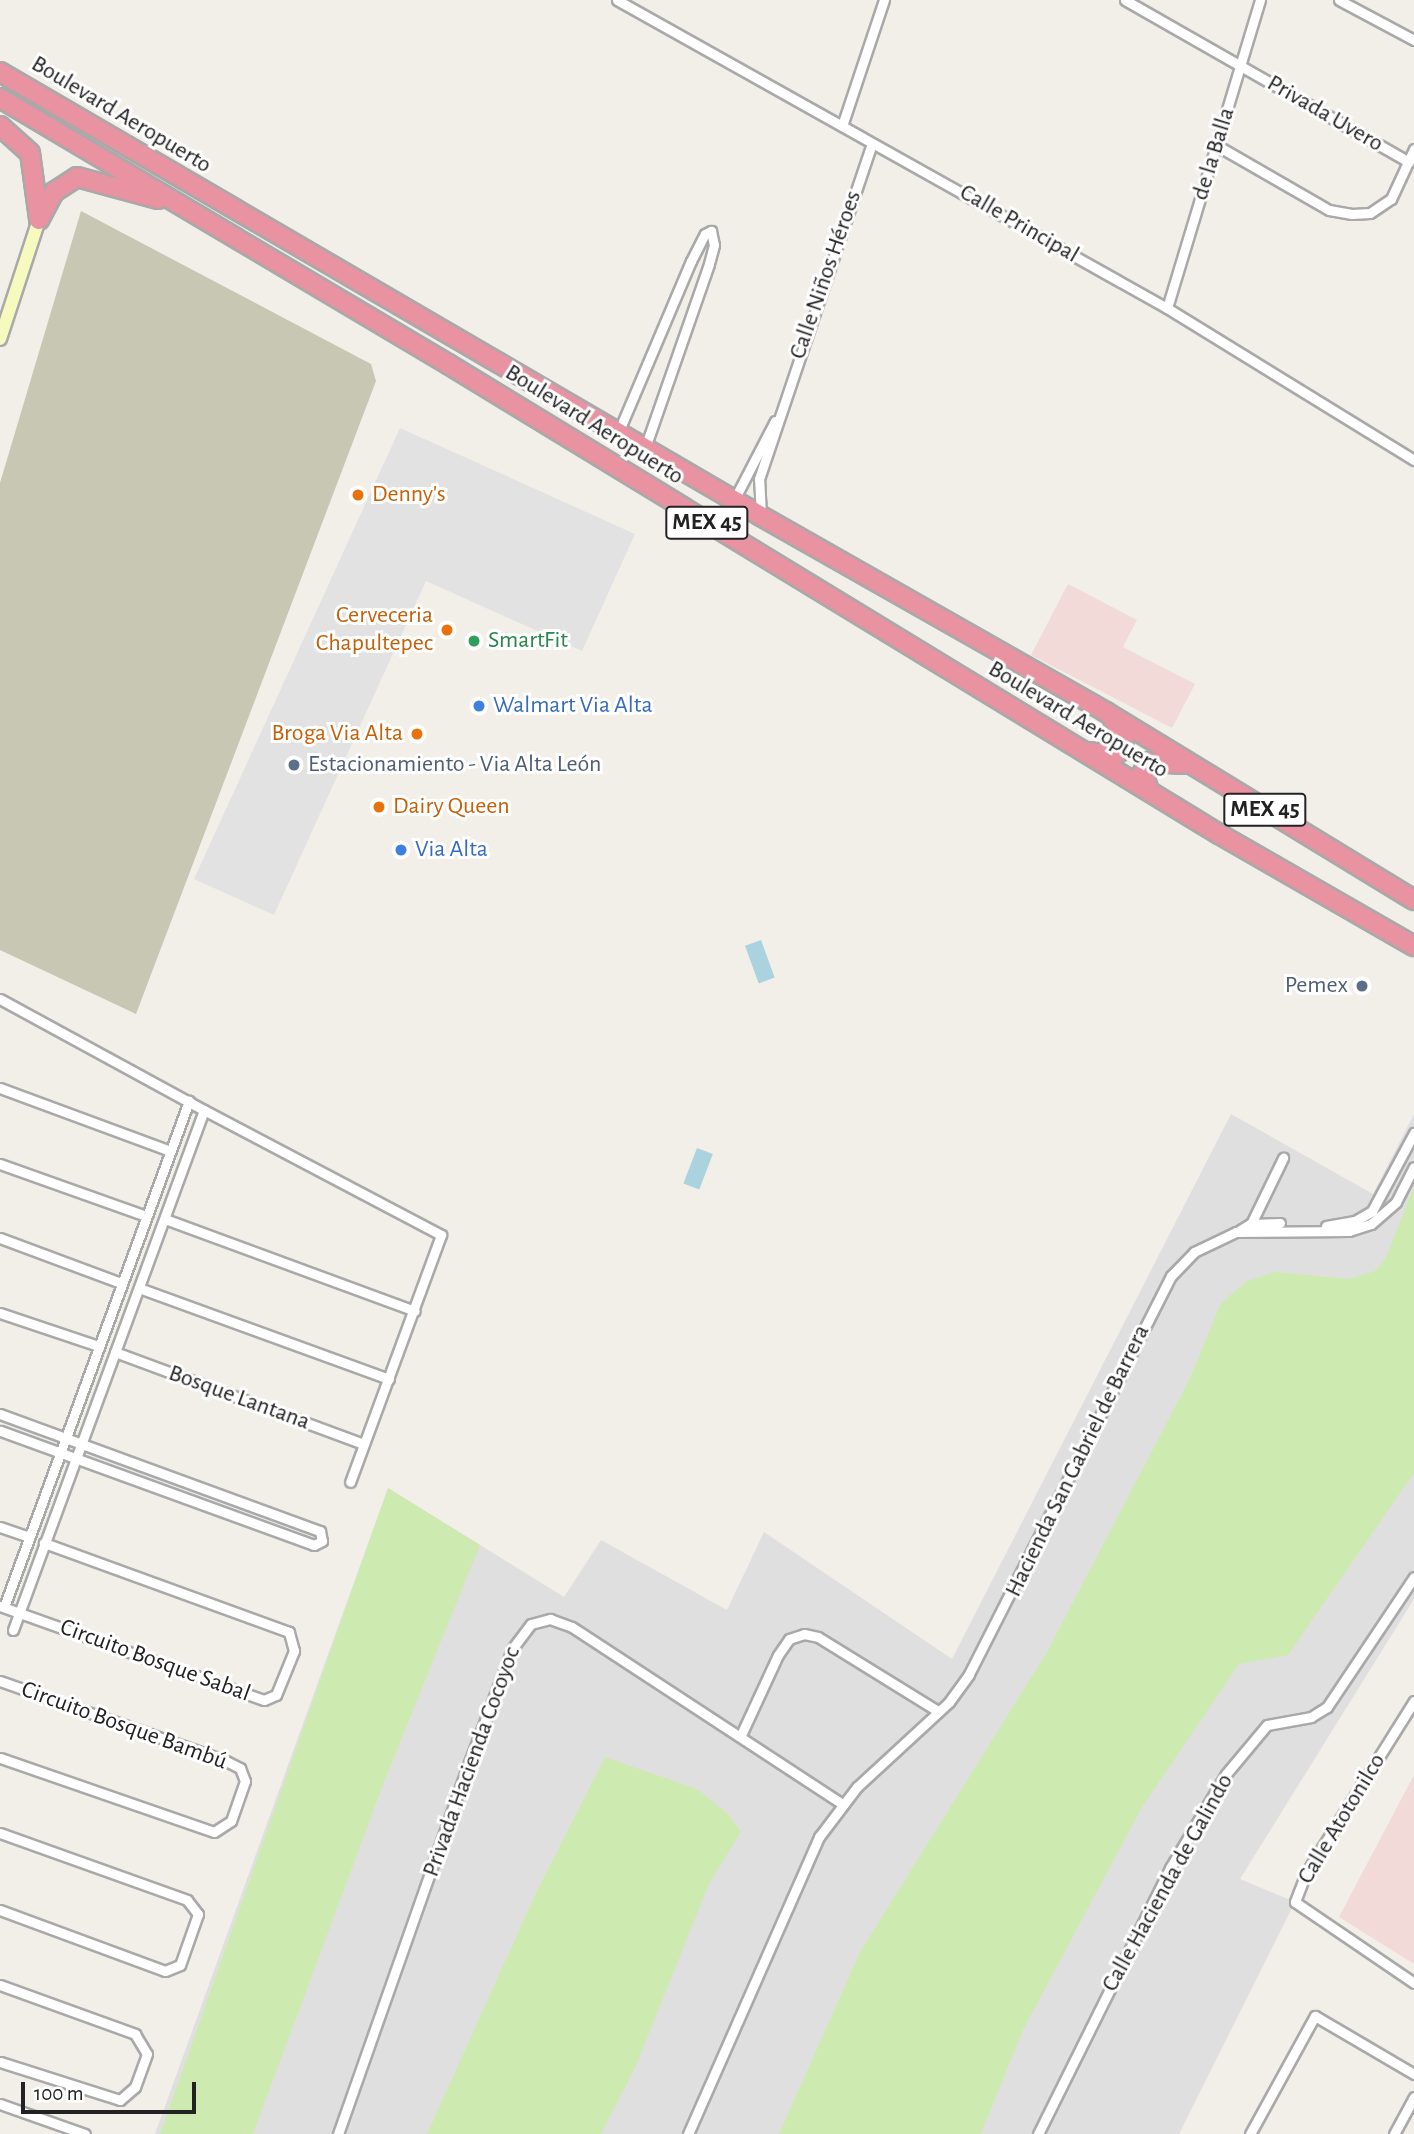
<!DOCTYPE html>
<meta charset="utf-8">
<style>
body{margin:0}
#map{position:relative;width:1414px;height:2134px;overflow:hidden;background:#f2efe9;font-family:"Alegreya Sans",sans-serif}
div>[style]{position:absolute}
.residential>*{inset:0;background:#e0dfdf}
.commercial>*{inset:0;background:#f2dad9}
.construction>*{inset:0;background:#c7c7b4}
.grass>*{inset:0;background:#cdebb0}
.parking>*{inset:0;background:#e2e2e2}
.water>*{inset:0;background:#aad3df;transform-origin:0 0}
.roads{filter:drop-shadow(2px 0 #a9a9a9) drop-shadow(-2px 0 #a9a9a9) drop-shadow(0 2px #a9a9a9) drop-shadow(0 -2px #a9a9a9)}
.street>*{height:9px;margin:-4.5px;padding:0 4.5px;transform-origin:4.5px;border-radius:4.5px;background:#fff}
.secondary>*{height:12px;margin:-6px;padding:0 6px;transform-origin:6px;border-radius:6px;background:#f7fabf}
.highway>*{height:18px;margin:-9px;padding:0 9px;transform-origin:9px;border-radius:9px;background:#e892a2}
.dots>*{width:19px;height:19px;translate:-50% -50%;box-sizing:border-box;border:4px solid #fff;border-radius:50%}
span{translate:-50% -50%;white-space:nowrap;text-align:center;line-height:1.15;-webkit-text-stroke:6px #fff;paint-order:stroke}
.shield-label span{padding:2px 5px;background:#fff;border:2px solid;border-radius:5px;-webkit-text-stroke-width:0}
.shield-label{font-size:23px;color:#222;font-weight:700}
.street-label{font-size:24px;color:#222}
.food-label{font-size:24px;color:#c56008}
.left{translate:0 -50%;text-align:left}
.right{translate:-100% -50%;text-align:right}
.leisure-label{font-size:24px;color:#27864d}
.shop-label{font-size:24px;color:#366cbe}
.service-label{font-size:24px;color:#4e5e75}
.scale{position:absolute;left:21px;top:2082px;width:175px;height:32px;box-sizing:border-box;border:4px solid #222;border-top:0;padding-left:9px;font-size:21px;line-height:24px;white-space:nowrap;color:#222;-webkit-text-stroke:5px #fff;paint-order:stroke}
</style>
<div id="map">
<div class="residential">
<div style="clip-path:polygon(1231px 1114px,1373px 1194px,1414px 1114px,1414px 1599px,1240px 1879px,1295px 1902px,1179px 2134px,155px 2134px,388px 1488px,564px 1597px,601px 1540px,727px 1610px,764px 1532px,952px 1659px)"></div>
</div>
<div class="commercial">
<div style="clip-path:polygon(1068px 584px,1137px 620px,1123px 647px,1195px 684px,1172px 728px,1031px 655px)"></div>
<div style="clip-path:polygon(1414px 1775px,1414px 1964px,1339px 1917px)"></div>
</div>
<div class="construction">
<div style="clip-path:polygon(81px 211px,371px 364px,376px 381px,136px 1014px,0 950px,0 483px)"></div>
</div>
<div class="grass">
<div style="clip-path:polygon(1414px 1187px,1414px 1473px,1288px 1655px,1239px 1664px,1141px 1809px,1023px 2030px,981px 2134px,779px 2134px,860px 1952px,1047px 1652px,1189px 1380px,1221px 1303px,1247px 1281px,1275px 1272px,1349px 1279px,1375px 1271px,1385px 1259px)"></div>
<div style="clip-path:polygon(388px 1488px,480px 1545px,383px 1785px,253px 2134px,160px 2134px)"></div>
<div style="clip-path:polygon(605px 1757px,697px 1789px,729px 1815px,741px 1832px,709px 1884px,636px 2066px,601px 2134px,427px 2134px,535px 1895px)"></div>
</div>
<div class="parking">
<div style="clip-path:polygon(400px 428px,635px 534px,582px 651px,426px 581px,274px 915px,194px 879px)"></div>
</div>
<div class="water">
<div style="left:761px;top:940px;width:40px;height:17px;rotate:70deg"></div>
<div style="left:697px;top:1148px;width:17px;height:38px;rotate:21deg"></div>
</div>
<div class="roads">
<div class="street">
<div style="left:617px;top:0;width:630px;rotate:29.25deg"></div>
<div style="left:1167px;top:308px;width:290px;rotate:31.6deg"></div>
<div style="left:1125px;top:0;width:327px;rotate:29.7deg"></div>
<div style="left:1339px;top:0;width:85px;rotate:28.1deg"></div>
<div style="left:842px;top:126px;width:133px;rotate:-71.6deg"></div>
<div style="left:1216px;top:145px;width:130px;rotate:29.9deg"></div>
<div style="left:1329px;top:210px;width:23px;rotate:10deg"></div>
<div style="left:1352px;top:214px;width:18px;rotate:-3deg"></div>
<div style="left:1370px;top:213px;width:25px;rotate:-34deg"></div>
<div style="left:1391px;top:199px;width:55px;rotate:-65.3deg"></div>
<div style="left:1167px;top:308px;width:322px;rotate:-73.2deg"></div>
<div style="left:618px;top:433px;width:187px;rotate:-67deg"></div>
<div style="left:691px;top:261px;width:30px;rotate:-63deg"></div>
<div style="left:705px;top:234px;width:7px;rotate:-27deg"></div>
<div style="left:711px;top:231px;width:14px;rotate:78deg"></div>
<div style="left:714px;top:245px;width:20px;rotate:105deg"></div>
<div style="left:709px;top:264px;width:195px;rotate:109.2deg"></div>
<div style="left:734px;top:500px;width:89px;rotate:-62.6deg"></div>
<div style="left:761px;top:515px;width:36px;rotate:-93deg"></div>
<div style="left:759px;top:479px;width:354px;rotate:-71.4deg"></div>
<div style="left:0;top:999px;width:232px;rotate:28.6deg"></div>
<div style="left:204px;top:1110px;width:554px;rotate:110.17deg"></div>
<div style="left:0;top:1088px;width:181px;rotate:20.3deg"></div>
<div style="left:204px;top:1110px;width:268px;rotate:27.8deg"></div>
<div style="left:441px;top:1235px;width:263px;rotate:110.2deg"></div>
<div style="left:0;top:1164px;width:155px;rotate:19.6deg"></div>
<div style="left:165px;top:1219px;width:266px;rotate:20.2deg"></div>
<div style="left:1250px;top:1226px;width:76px;rotate:-64.1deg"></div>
<div style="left:1326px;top:1226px;width:29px;rotate:-10deg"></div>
<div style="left:1355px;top:1221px;width:20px;rotate:-30deg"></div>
<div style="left:1372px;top:1211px;width:89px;rotate:-61.7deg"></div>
<div style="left:1240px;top:1230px;width:12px;rotate:-31deg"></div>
<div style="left:1250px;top:1224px;width:30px;rotate:-2deg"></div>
<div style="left:0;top:1238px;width:129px;rotate:20.4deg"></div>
<div style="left:139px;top:1288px;width:266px;rotate:20deg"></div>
<div style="left:0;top:1313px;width:103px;rotate:18.6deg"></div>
<div style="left:115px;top:1352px;width:265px;rotate:20.3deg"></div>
<div style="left:0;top:1414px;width:341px;rotate:20.1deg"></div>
<div style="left:320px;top:1531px;width:10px;rotate:79deg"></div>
<div style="left:322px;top:1541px;width:9px;rotate:153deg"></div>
<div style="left:314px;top:1545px;width:334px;rotate:-160deg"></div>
<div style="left:0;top:1527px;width:31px;rotate:19deg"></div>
<div style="left:0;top:1606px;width:280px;rotate:19.6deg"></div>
<div style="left:264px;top:1700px;width:13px;rotate:-23deg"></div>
<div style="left:276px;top:1695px;width:48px;rotate:-67.8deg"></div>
<div style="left:294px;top:1651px;width:20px;rotate:-105deg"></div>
<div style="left:289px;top:1632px;width:261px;rotate:-160deg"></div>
<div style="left:4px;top:1607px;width:539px;rotate:-69.92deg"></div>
<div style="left:0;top:1681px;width:240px;rotate:19.5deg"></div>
<div style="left:226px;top:1761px;width:16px;rotate:27deg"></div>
<div style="left:240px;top:1768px;width:14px;rotate:69deg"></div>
<div style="left:245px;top:1781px;width:42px;rotate:109.3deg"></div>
<div style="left:231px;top:1821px;width:20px;rotate:147deg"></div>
<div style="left:214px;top:1832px;width:226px;rotate:-160.9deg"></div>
<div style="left:1414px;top:1701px;width:203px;rotate:122.1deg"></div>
<div style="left:1306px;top:1873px;width:31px;rotate:111deg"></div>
<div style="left:1295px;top:1902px;width:144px;rotate:34.2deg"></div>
<div style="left:741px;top:1735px;width:88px;rotate:-65.2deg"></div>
<div style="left:778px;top:1655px;width:19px;rotate:-55deg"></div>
<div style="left:789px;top:1639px;width:16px;rotate:-18deg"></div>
<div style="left:804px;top:1634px;width:14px;rotate:12deg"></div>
<div style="left:818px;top:1637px;width:141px;rotate:31.7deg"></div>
<div style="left:0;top:1833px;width:199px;rotate:19.7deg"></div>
<div style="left:187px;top:1900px;width:18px;rotate:52deg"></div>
<div style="left:198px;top:1914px;width:54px;rotate:109.4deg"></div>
<div style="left:180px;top:1965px;width:16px;rotate:158deg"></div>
<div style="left:165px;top:1971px;width:176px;rotate:-159.7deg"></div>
<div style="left:0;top:1985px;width:144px;rotate:19.9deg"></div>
<div style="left:135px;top:2034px;width:23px;rotate:59deg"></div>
<div style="left:147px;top:2054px;width:35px;rotate:110deg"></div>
<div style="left:135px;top:2087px;width:20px;rotate:139deg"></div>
<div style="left:120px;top:2100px;width:126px;rotate:-162.4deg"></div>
<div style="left:0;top:2104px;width:90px;rotate:19.4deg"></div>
<div style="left:338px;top:2134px;width:383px;rotate:-70.6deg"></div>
<div style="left:465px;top:1773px;width:133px;rotate:-69.2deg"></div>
<div style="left:512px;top:1649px;width:31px;rotate:-53deg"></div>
<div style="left:531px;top:1624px;width:20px;rotate:-15deg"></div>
<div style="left:550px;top:1619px;width:23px;rotate:20deg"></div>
<div style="left:572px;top:1627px;width:324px;rotate:33.2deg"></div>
<div style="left:688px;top:2134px;width:325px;rotate:-66.2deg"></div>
<div style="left:819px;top:1837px;width:63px;rotate:-52.8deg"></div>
<div style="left:857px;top:1787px;width:125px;rotate:-42.7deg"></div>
<div style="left:949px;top:1702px;width:34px;rotate:-54deg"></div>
<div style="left:969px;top:1674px;width:446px;rotate:-63.1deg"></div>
<div style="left:1171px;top:1276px;width:33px;rotate:-46deg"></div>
<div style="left:1194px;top:1252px;width:47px;rotate:-25.5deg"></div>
<div style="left:1236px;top:1232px;width:113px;rotate:-0.5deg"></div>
<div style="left:1349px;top:1231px;width:23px;rotate:-18deg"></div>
<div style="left:1371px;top:1224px;width:33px;rotate:-41deg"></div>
<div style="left:1396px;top:1202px;width:39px;rotate:-63deg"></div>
<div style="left:1038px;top:2134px;width:297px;rotate:-63.6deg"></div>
<div style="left:1170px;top:1868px;width:109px;rotate:-59.2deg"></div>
<div style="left:1226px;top:1774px;width:64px;rotate:-50.1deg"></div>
<div style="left:1267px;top:1725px;width:45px;rotate:-10.3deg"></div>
<div style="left:1311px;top:1717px;width:19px;rotate:-32deg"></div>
<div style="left:1327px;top:1707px;width:156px;rotate:-56.2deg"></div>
<div style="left:1250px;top:2134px;width:135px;rotate:-61.2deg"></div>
<div style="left:1315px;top:2016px;width:115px;rotate:30.4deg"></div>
<div style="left:1394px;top:2134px;width:42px;rotate:-61.6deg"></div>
</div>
<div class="secondary">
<div style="left:0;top:339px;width:125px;rotate:-71.9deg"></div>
</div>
<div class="highway">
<div style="left:0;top:72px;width:881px;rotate:30.26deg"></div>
<div style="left:761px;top:516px;width:397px;rotate:29.6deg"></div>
<div style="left:1106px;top:712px;width:361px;rotate:31.4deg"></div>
<div style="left:0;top:98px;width:521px;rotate:30.7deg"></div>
<div style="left:448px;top:364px;width:903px;rotate:31.37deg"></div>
<div style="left:1219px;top:834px;width:225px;rotate:29.9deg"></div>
<div style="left:0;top:126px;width:40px;rotate:42deg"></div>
<div style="left:30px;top:153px;width:67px;rotate:82.2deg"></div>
<div style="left:39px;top:220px;width:32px;rotate:-62deg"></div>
<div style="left:54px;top:192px;width:27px;rotate:-33deg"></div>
<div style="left:77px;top:177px;width:84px;rotate:15.2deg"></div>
<div style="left:1092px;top:752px;width:22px;rotate:10deg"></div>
<div style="left:1114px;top:756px;width:11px;rotate:-38deg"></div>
<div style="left:1123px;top:749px;width:12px;rotate:-85deg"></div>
<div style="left:1124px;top:737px;width:22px;rotate:-122deg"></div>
<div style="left:1149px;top:791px;width:20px;rotate:-108deg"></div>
<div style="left:1143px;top:772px;width:11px;rotate:-68deg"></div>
<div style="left:1147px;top:762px;width:39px;rotate:3deg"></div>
</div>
</div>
<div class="dots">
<div style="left:358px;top:495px;background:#e8710a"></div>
<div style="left:447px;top:630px;background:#e8710a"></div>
<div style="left:474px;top:641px;background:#2e9e5b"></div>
<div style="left:479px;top:706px;background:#3f7fe0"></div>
<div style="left:417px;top:734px;background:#e8710a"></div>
<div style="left:294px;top:765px;background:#5c6f8a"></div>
<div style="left:379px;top:807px;background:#e8710a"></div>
<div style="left:401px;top:850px;background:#3f7fe0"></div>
<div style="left:1362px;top:986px;background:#5c6f8a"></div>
</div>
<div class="shield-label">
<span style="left:707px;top:523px">MEX 45</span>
<span style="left:1265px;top:810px">MEX 45</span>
</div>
<div class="street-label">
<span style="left:1325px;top:114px;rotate:30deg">Privada Uvero</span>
<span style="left:121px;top:115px;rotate:31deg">Boulevard Aeropuerto</span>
<span style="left:1214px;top:154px;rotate:-73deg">de la Balla</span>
<span style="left:1019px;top:224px;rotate:30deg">Calle Principal</span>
<span style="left:826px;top:275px;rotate:-71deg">Calle Niños Héroes</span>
<span style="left:594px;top:425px;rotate:32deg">Boulevard Aeropuerto</span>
<span style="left:1078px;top:720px;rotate:31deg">Boulevard Aeropuerto</span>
<span style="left:239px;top:1398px;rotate:20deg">Bosque Lantana</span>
<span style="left:1078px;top:1461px;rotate:-64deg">Hacienda San Gabriel de Barrera</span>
<span style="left:155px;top:1661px;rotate:20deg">Circuito Bosque Sabal</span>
<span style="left:124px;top:1726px;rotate:20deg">Circuito Bosque Bambú</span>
<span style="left:472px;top:1762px;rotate:-70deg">Privada Hacienda Cocoyoc</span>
<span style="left:1342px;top:1819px;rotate:-59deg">Calle Atotonilco</span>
<span style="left:1168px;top:1883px;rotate:-61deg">Calle Hacienda de Galindo</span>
</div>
<div class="food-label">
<span class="left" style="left:372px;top:495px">Denny's</span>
<span class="right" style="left:433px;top:630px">Cerveceria<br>Chapultepec</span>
<span class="right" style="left:403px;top:734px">Broga Via Alta</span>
<span class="left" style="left:393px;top:807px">Dairy Queen</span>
</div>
<div class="leisure-label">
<span class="left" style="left:488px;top:641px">SmartFit</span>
</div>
<div class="shop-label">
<span class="left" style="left:493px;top:706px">Walmart Via Alta</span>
<span class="left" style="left:415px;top:850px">Via Alta</span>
</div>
<div class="service-label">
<span class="left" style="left:308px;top:765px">Estacionamiento - Via Alta León</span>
<span class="right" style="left:1348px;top:986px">Pemex</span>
</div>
<div class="scale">100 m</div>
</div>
